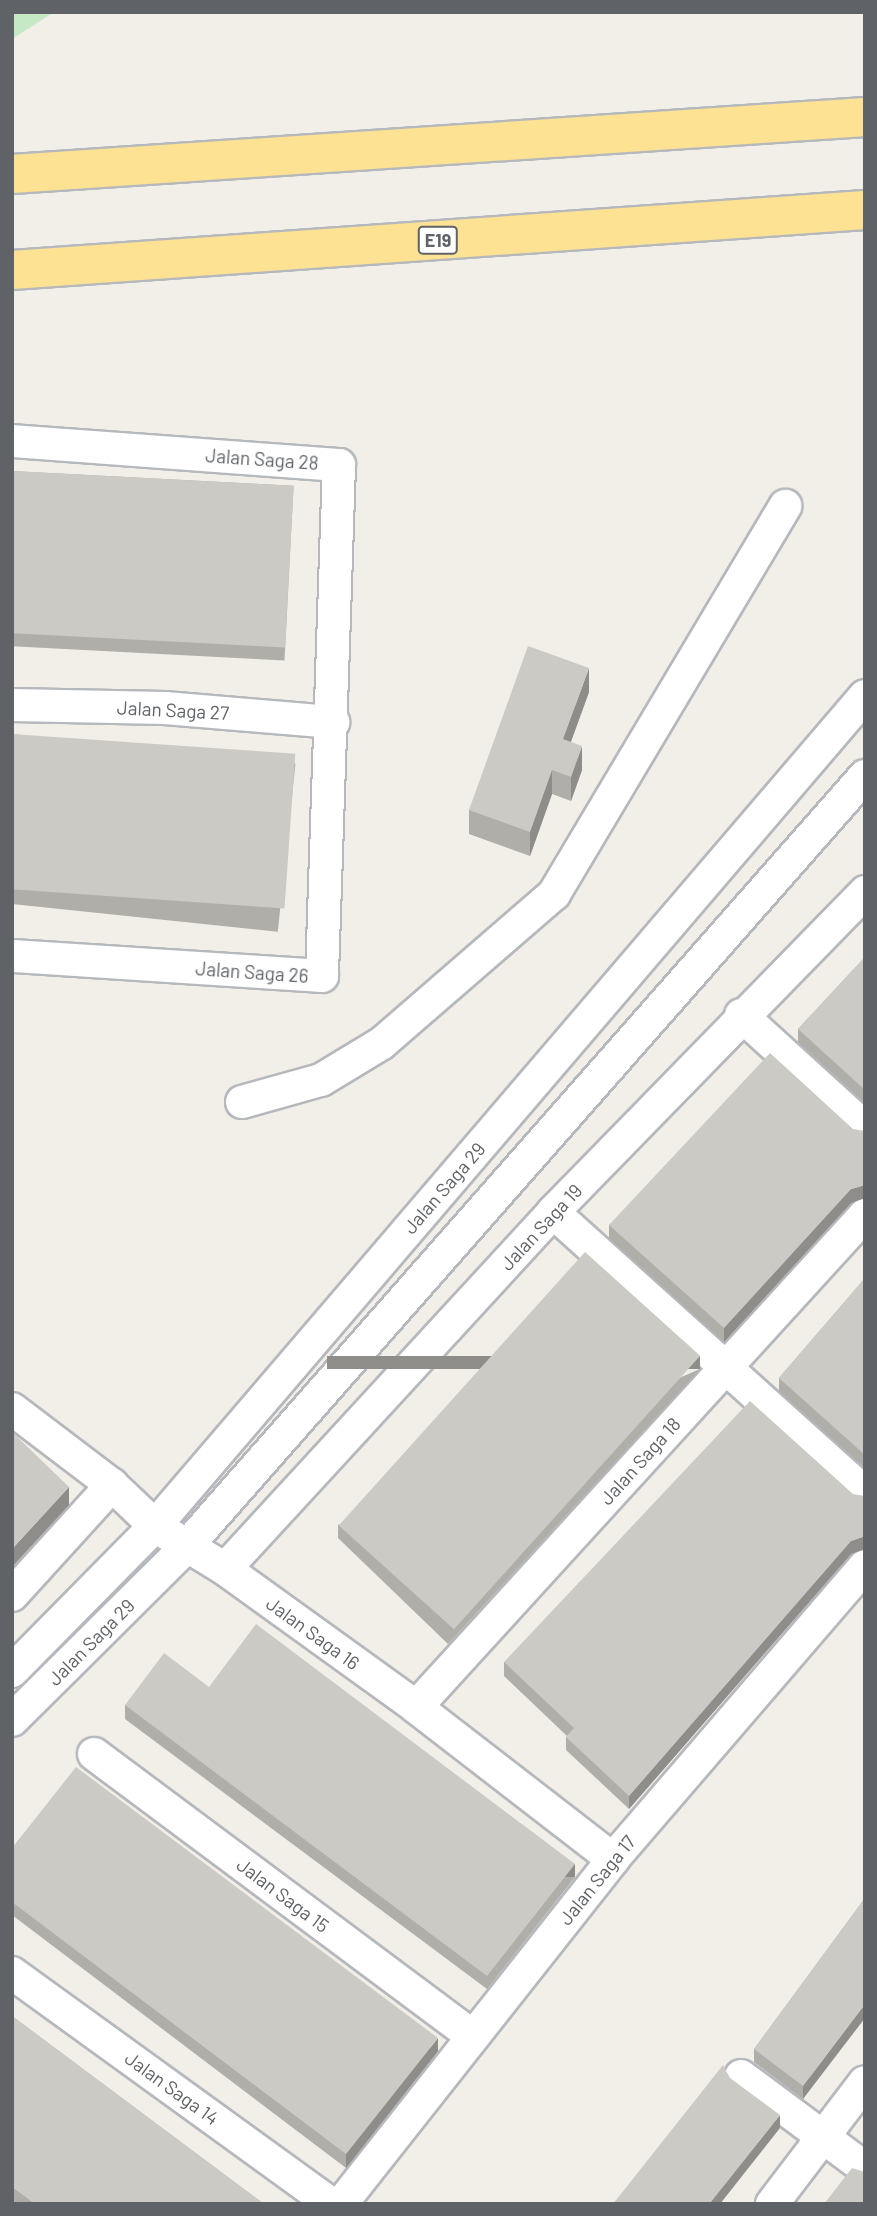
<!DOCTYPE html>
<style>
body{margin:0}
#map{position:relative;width:877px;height:2216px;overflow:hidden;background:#f1efe8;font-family:Barlow,sans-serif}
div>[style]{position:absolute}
.green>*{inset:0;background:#c5e8c5}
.roads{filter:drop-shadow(2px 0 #b5b8bc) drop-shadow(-2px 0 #b5b8bc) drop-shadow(0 2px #b5b8bc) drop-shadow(0 -2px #b5b8bc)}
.minor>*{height:32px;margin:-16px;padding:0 16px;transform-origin:16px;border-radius:16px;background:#fff}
.highway>*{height:38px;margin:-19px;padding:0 19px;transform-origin:19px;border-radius:19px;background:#fde293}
.wall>*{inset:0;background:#afaea9;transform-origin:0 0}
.shaded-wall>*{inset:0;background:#8f8d8a;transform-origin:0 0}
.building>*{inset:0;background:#cccac5;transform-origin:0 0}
span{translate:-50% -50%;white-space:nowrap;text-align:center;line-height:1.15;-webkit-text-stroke:7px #fff;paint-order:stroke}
.shield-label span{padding:2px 5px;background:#fff;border:2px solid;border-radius:5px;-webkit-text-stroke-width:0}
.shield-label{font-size:18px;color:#5f6368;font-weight:700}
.street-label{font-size:19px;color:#5f6368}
.frame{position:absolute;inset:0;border:14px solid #5f6368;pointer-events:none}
</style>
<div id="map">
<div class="green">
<div style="clip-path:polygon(12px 12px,54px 12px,12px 39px)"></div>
</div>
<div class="roads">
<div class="minor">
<div style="left:12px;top:441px;width:328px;rotate:4.2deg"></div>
<div style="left:339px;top:465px;width:511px;rotate:91.91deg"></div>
<div style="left:322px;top:976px;width:311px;rotate:-176.3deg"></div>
<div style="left:12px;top:705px;width:153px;rotate:1.1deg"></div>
<div style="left:165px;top:708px;width:169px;rotate:4.8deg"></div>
<div style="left:741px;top:1015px;width:168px;rotate:42.3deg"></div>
<div style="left:242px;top:1102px;width:82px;rotate:-15.6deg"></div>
<div style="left:321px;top:1080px;width:71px;rotate:-31.2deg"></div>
<div style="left:382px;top:1043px;width:228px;rotate:-40.9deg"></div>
<div style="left:554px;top:894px;width:452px;rotate:-59.2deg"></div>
<div style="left:553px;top:1212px;width:420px;rotate:42deg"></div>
<div style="left:12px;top:1409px;width:126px;rotate:37.2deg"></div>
<div style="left:112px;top:1485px;width:59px;rotate:43.6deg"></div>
<div style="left:155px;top:1526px;width:82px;rotate:31.6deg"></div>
<div style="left:225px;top:1569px;width:236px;rotate:35.8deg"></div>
<div style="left:416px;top:1707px;width:249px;rotate:37.7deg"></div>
<div style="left:225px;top:1569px;width:485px;rotate:-47.4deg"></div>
<div style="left:553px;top:1212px;width:447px;rotate:-45.7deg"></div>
<div style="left:12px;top:1595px;width:149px;rotate:-47.7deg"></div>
<div style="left:12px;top:1671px;width:204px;rotate:-45.4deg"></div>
<div style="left:155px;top:1526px;width:1092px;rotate:-49.46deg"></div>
<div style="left:416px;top:1707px;width:666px;rotate:-47.62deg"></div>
<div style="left:12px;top:1720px;width:247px;rotate:-44.8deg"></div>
<div style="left:187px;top:1546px;width:1026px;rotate:-48.64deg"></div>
<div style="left:94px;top:1754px;width:472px;rotate:36.7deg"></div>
<div style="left:12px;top:1973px;width:394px;rotate:35.9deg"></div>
<div style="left:741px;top:2076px;width:154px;rotate:36.6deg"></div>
<div style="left:341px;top:2204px;width:439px;rotate:-51.7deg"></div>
<div style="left:613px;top:1859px;width:386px;rotate:-49.3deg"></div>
<div style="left:772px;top:2204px;width:153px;rotate:-52.7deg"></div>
</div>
<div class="highway">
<div style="left:12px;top:174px;width:855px;rotate:-3.82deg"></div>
<div style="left:12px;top:270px;width:855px;rotate:-4.02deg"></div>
</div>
</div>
<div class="wall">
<div style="left:12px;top:471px;width:282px;height:175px;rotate:3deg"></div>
<div style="clip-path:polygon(589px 692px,571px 742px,582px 770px,571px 801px,552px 794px,530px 856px,469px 834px,469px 810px)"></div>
<div style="left:12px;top:734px;width:285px;height:169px;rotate:6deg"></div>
<div style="clip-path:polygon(865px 957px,865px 1103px,798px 1042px,798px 1029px)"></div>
<div style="clip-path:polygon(853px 1129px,851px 1203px,724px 1342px,609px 1238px,609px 1225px)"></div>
<div style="clip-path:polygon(865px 1278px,865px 1468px,779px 1391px,779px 1378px)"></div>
<div style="clip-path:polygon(700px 1369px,448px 1644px,338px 1538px,338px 1525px)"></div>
<div style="clip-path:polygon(853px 1494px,851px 1554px,629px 1809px,566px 1750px,566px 1737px,567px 1736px,504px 1676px,504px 1662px)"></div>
<div style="clip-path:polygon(209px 1687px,575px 1877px,487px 1989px,125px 1719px,125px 1705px)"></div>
<div style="clip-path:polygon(12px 1848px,438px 2051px,346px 2168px,12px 1915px)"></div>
<div style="clip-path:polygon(865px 1898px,803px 2099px,754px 2062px,754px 2049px)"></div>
<div style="clip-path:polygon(12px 2016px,264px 2204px,17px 2204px,12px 2200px)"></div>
</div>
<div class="shaded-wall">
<div style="clip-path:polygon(589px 668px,589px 692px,563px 763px,563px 739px)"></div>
<div style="clip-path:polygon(582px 746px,582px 770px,571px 801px,571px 777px)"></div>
<div style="clip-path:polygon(552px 770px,552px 794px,530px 856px,530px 832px)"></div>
<div style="clip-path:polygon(865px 1185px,865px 1198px,851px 1203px,724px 1342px,724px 1328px,851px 1189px)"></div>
<div style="left:700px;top:1356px;width:13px;height:373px;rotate:90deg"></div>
<div style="clip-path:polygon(69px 1487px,69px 1505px,12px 1567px,12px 1549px)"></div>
<div style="clip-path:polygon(865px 1536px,865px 1549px,851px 1554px,629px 1809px,629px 1796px,851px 1541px)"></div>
<div style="left:575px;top:1864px;width:13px;height:142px;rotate:90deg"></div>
<div style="clip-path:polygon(865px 2004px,865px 2018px,803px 2099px,803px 2086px)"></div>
<div style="clip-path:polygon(438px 2038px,438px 2051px,346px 2168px,346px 2154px)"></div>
<div style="clip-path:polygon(780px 2115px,780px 2128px,720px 2204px,709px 2204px)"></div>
</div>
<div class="building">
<div style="left:12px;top:471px;width:282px;height:162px;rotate:3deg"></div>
<div style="clip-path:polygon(528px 646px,589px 668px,563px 739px,582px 746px,571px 777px,552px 770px,530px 832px,469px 810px)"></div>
<div style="left:12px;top:734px;width:284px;height:155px;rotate:4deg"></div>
<div style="clip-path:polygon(865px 957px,865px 1090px,798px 1029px)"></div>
<div style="clip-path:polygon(770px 1053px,853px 1129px,865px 1131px,865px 1185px,851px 1189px,724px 1328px,609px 1225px)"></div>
<div style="left:585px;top:1252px;width:155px;height:368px;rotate:42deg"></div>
<div style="clip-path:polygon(865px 1278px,865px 1455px,779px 1378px)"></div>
<div style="clip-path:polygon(750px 1401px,853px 1494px,865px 1496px,865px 1536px,851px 1541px,629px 1796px,566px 1737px,574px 1728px,504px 1662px)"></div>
<div style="clip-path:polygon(12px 1432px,69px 1487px,12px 1549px)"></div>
<div style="clip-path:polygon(256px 1624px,575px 1864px,487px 1976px,125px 1705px,164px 1653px,209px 1687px)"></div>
<div style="clip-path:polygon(76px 1767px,438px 2038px,346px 2154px,12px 1902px,12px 1848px)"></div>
<div style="clip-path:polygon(865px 1898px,865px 2004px,803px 2086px,754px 2049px)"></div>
<div style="clip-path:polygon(12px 2016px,264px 2204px,35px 2204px,12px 2187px)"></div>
<div style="clip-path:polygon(723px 2065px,730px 2078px,780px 2115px,709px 2204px,613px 2204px)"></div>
<div style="clip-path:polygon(852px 2168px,865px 2172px,865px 2204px,824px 2204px)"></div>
</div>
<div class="shield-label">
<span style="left:438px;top:240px">E19</span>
</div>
<div class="street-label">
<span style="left:262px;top:459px;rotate:4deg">Jalan Saga 28</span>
<span style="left:173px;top:710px;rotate:3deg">Jalan Saga 27</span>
<span style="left:252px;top:972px;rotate:4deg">Jalan Saga 26</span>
<span style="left:444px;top:1188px;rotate:-49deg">Jalan Saga 29</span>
<span style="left:541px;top:1227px;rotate:-47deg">Jalan Saga 19</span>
<span style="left:640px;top:1461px;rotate:-48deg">Jalan Saga 18</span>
<span style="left:313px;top:1633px;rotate:36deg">Jalan Saga 16</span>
<span style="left:91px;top:1642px;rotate:-45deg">Jalan Saga 29</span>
<span style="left:597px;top:1880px;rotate:-51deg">Jalan Saga 17</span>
<span style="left:283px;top:1895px;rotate:37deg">Jalan Saga 15</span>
<span style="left:172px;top:2088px;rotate:36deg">Jalan Saga 14</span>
</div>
<div class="frame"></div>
</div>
